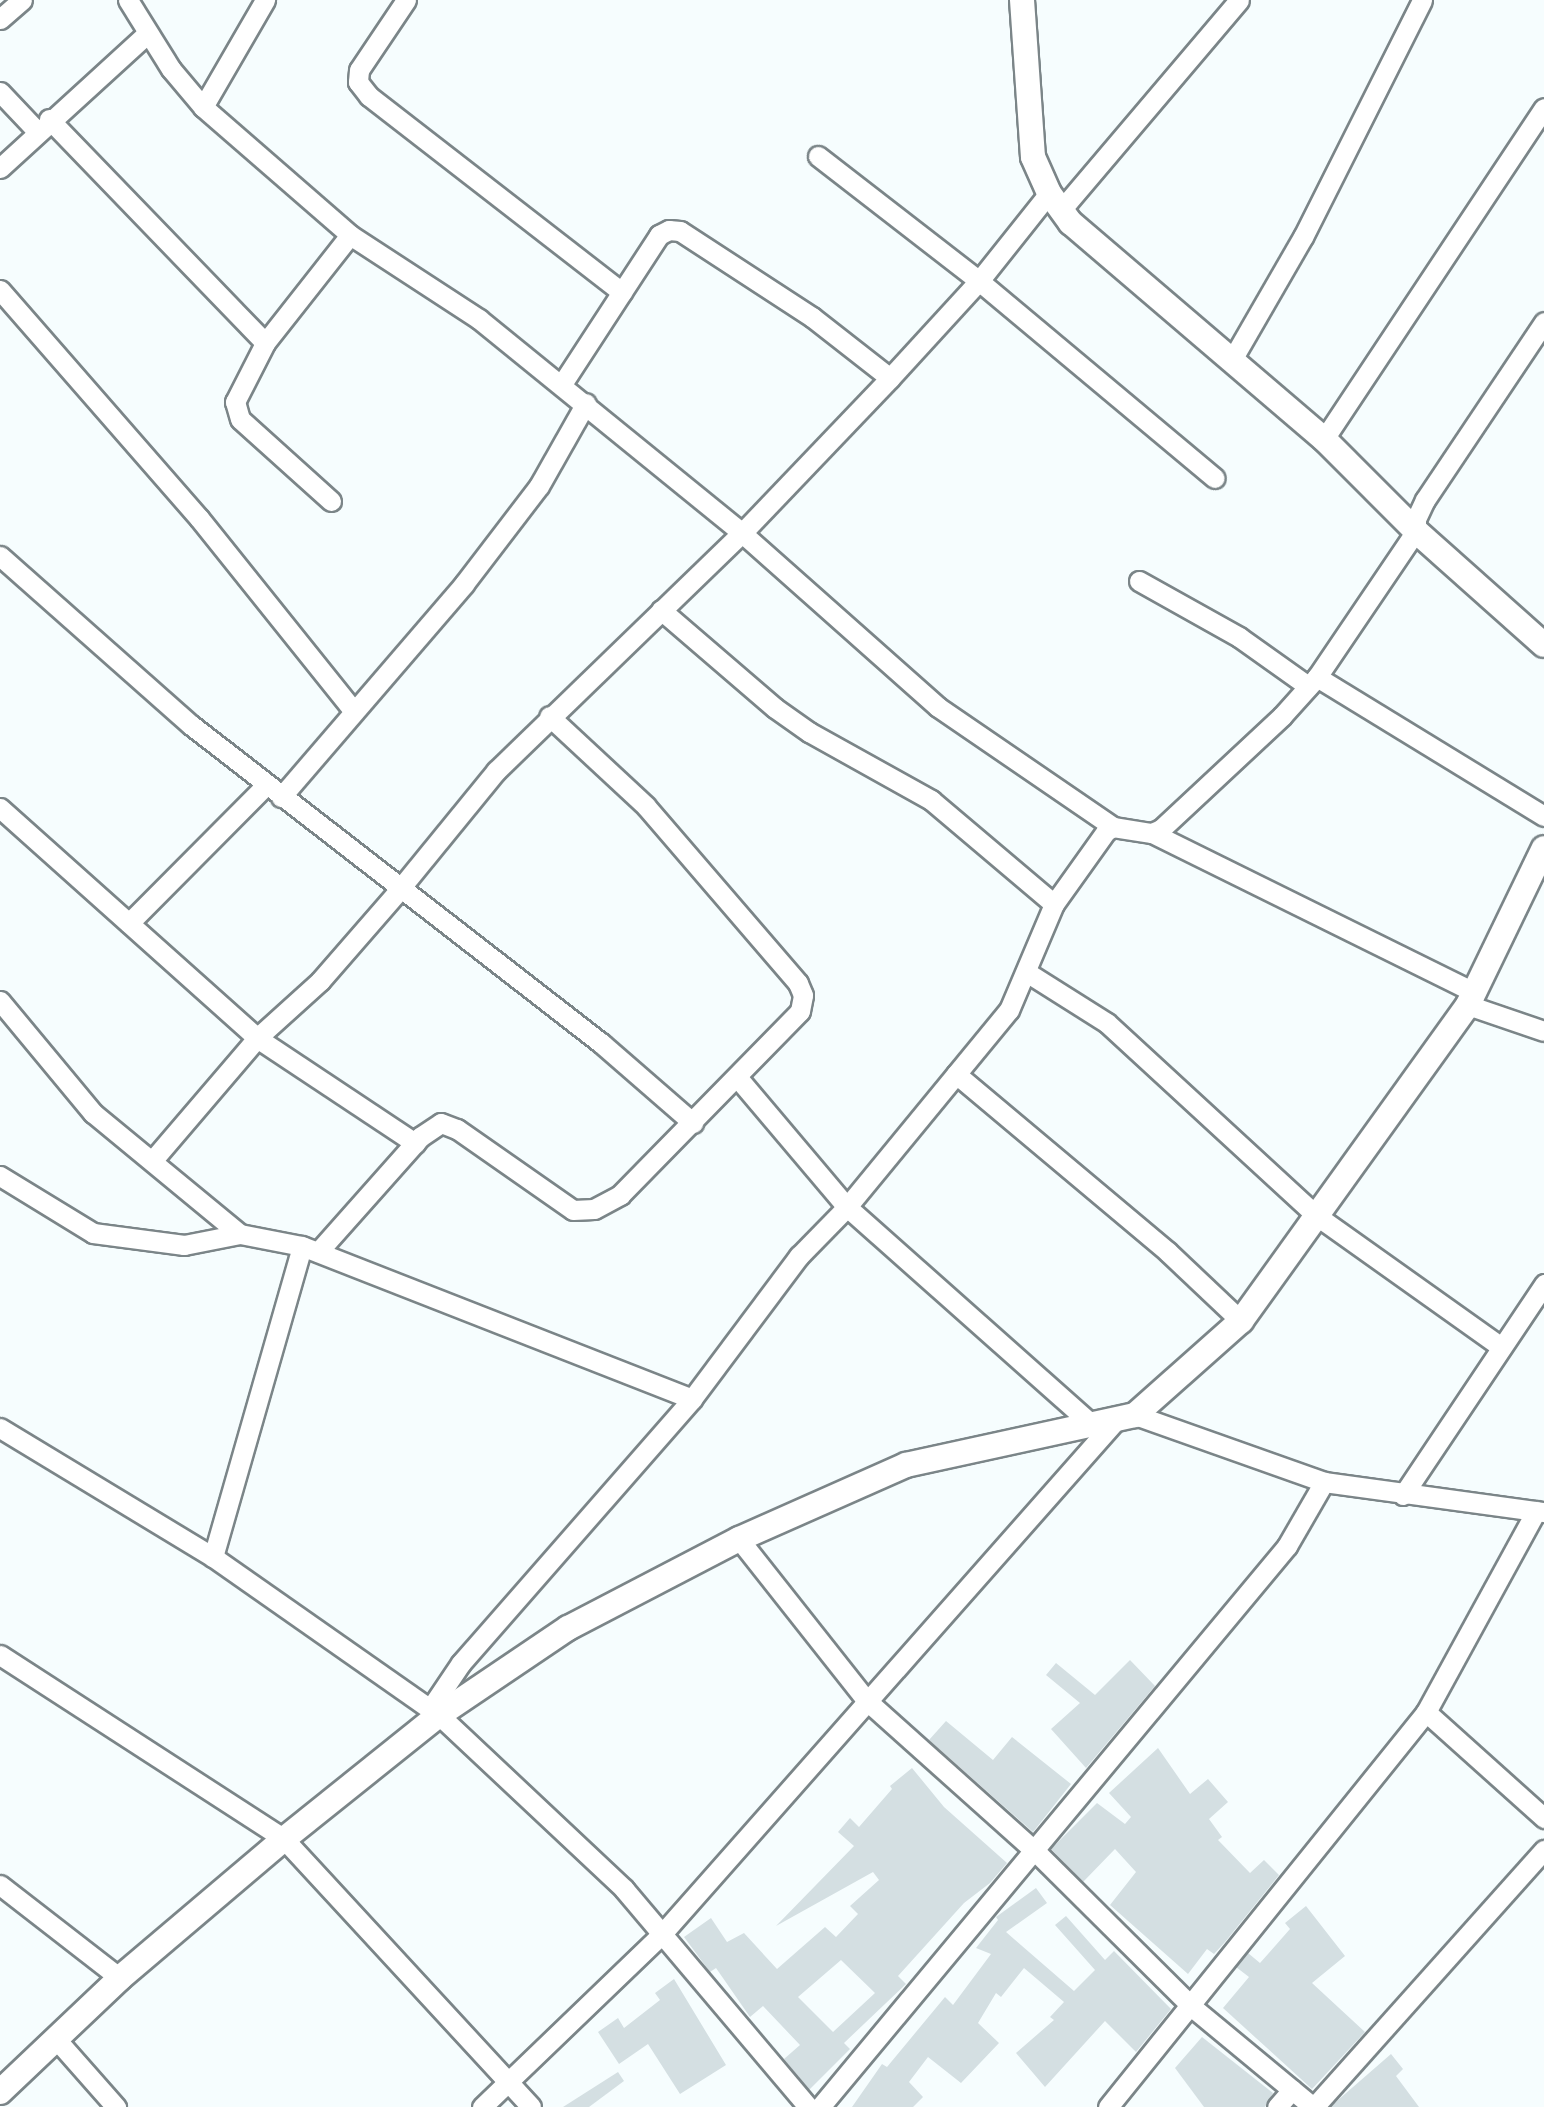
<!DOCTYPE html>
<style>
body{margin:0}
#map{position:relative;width:1544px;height:2107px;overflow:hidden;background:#f6fdfe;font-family:"Varela Round",sans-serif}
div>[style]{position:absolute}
.building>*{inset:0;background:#d4dfe2}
.roads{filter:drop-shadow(2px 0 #7b8588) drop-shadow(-2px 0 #7b8588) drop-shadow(0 2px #7b8588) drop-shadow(0 -2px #7b8588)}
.minor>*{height:19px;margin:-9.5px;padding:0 9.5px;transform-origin:9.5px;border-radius:9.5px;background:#fff}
.tertiary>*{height:24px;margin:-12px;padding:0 12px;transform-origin:12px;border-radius:12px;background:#fff}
span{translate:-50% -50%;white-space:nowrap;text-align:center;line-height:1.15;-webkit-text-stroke:7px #f6fdfe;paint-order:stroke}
</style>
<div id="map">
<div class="building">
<div style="clip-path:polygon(1130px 1660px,1155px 1686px,1086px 1768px,1051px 1729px,1080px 1703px,1046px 1675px,1056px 1663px,1095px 1695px)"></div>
<div style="clip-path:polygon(946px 1721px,993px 1760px,1012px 1737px,1071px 1784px,1033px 1832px,929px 1740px)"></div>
<div style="clip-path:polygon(1158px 1748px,1190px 1794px,1208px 1779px,1228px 1802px,1209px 1819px,1222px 1837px,1218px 1840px,1250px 1873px,1264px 1860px,1279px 1875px,1225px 1942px,1214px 1954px,1207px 1949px,1188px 1974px,1110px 1905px,1136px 1872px,1115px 1849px,1083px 1882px,1051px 1849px,1097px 1803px,1125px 1824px,1131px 1817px,1109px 1793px)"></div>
<div style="clip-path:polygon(evenodd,912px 1768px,944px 1807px,1007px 1863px,990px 1883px,964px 1903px,898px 1976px,906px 1984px,844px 2043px,850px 2049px,809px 2090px,784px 2059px,800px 2045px,763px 2006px,750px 2017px,716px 1968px,710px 1972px,684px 1937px,711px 1918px,727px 1942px,744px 1933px,777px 1969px,825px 1927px,836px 1937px,858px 1914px,850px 1906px,879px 1880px,873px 1872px,776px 1926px,854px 1846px,838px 1832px,850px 1818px,859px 1827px,892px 1789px,890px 1786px,912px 1768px,841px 1960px,875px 1993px,833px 2032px,798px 1997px,841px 1960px)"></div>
<div style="clip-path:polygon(1036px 1888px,1047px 1903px,1006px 1932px,1074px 1991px,1095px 1970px,1055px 1925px,1066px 1916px,1105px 1960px,1114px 1951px,1171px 2009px,1136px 2052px,1105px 2021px,1045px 2087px,1016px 2053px,1054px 2020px,1050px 2017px,1064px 2002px,1024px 1968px,1001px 1997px,996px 1993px,978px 2023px,999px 2043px,961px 2083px,928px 2057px,909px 2082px,923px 2097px,913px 2107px,852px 2107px,882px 2064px,887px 2067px,945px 1997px,953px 2005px,991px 1954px,976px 1948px,998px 1920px,996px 1917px)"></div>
<div style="clip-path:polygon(1306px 1906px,1345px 1956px,1312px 1983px,1365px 2032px,1312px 2089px,1223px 2008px,1249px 1977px,1236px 1967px,1248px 1953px,1260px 1963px,1290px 1929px,1285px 1923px)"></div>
<div style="clip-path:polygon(674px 1979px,726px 2065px,680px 2094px,648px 2044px,619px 2064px,598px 2032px,618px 2018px,624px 2028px,660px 2000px,655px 1993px)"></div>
<div style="clip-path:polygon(1202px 2037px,1273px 2093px,1265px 2107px,1204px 2107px,1175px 2068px)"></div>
<div style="clip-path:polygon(1391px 2054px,1403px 2069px,1396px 2076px,1419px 2107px,1330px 2107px)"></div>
<div style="clip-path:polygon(618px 2072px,624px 2081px,589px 2107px,563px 2107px)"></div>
</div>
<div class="roads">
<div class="minor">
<div style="left:128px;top:0;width:81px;rotate:58.1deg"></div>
<div style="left:171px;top:69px;width:50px;rotate:49.9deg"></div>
<div style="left:203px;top:107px;width:195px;rotate:41deg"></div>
<div style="left:350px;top:235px;width:154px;rotate:33.1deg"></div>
<div style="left:479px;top:319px;width:339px;rotate:39.1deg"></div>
<div style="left:742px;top:533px;width:262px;rotate:41.6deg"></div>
<div style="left:938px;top:707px;width:212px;rotate:34.4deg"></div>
<div style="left:406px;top:0;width:84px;rotate:123.9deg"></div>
<div style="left:359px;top:70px;width:12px;rotate:95deg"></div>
<div style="left:358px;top:82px;width:18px;rotate:52deg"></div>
<div style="left:369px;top:96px;width:320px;rotate:37.8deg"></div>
<div style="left:0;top:19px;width:29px;rotate:-41deg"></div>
<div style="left:0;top:92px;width:54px;rotate:46.5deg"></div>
<div style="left:203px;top:107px;width:124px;rotate:-59.9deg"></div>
<div style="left:49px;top:119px;width:311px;rotate:46deg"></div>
<div style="left:818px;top:156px;width:204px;rotate:37.8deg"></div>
<div style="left:979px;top:281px;width:307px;rotate:39.9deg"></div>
<div style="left:0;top:168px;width:200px;rotate:-42.4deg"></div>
<div style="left:1061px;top:210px;width:275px;rotate:-49.7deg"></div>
<div style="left:0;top:290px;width:303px;rotate:48.9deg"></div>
<div style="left:199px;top:518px;width:246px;rotate:51.3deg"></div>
<div style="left:1233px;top:358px;width:140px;rotate:-60deg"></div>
<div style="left:1303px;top:237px;width:265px;rotate:-63.3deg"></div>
<div style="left:562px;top:384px;width:178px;rotate:-56.9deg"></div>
<div style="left:659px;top:235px;width:11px;rotate:-27deg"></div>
<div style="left:669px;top:230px;width:11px;rotate:5deg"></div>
<div style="left:680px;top:231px;width:158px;rotate:33.1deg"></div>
<div style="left:812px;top:317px;width:99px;rotate:38deg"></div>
<div style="left:1324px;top:439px;width:397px;rotate:-56.4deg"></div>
<div style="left:331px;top:501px;width:122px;rotate:-138deg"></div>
<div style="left:240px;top:419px;width:18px;rotate:-106deg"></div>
<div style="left:235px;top:402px;width:66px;rotate:-63deg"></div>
<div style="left:265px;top:343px;width:137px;rotate:-51.8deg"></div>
<div style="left:0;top:556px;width:255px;rotate:41.5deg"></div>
<div style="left:191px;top:725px;width:519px;rotate:37.8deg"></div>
<div style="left:601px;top:1043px;width:122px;rotate:41deg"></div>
<div style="left:1139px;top:581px;width:115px;rotate:29.2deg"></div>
<div style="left:1239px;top:637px;width:85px;rotate:35.4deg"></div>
<div style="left:661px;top:610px;width:150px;rotate:40.7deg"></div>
<div style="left:775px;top:708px;width:42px;rotate:35.2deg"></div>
<div style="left:809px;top:732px;width:140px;rotate:29.1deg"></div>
<div style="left:931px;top:800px;width:161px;rotate:40.2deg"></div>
<div style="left:1317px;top:677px;width:266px;rotate:31.5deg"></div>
<div style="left:281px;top:797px;width:281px;rotate:-49.3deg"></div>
<div style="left:464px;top:584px;width:123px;rotate:-52.6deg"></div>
<div style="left:539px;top:486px;width:95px;rotate:-60.5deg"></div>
<div style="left:0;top:808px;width:345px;rotate:41.8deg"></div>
<div style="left:257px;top:1038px;width:190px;rotate:33.6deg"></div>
<div style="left:1152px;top:833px;width:359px;rotate:26.3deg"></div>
<div style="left:129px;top:923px;width:194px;rotate:-45.2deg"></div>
<div style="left:1028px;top:973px;width:93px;rotate:32.3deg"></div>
<div style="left:1107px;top:1023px;width:285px;rotate:42.6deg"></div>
<div style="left:1317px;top:1216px;width:226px;rotate:35.4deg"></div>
<div style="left:0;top:1001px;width:146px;rotate:50.3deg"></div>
<div style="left:93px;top:1113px;width:190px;rotate:39.5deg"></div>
<div style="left:1468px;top:1005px;width:80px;rotate:18.9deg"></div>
<div style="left:956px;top:1074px;width:277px;rotate:40deg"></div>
<div style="left:1168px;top:1252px;width:100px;rotate:43.4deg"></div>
<div style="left:737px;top:1077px;width:170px;rotate:49.8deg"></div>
<div style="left:847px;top:1207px;width:327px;rotate:41.6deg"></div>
<div style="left:152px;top:1161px;width:162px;rotate:-49.5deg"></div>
<div style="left:257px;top:1038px;width:85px;rotate:-42.1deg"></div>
<div style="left:320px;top:981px;width:121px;rotate:-49deg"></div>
<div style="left:399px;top:890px;width:154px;rotate:-50.8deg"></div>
<div style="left:496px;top:771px;width:342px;rotate:-44.1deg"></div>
<div style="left:742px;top:533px;width:214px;rotate:-46.3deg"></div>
<div style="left:890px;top:378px;width:132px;rotate:-47.5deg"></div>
<div style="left:979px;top:281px;width:112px;rotate:-51.5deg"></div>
<div style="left:0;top:1176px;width:109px;rotate:31.5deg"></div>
<div style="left:93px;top:1233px;width:92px;rotate:7.5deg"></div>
<div style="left:184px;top:1245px;width:57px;rotate:-11.1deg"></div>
<div style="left:240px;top:1234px;width:63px;rotate:11deg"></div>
<div style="left:302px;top:1246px;width:419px;rotate:21.4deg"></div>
<div style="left:318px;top:1252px;width:154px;rotate:-48.4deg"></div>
<div style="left:420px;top:1137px;width:25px;rotate:-34deg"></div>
<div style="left:441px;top:1123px;width:17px;rotate:21deg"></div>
<div style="left:457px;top:1129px;width:141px;rotate:34.9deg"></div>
<div style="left:573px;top:1210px;width:21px;rotate:-3deg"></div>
<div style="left:594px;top:1209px;width:30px;rotate:-28deg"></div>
<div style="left:620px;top:1195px;width:257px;rotate:-45.6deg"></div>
<div style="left:800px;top:1011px;width:16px;rotate:-79deg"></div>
<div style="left:803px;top:995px;width:13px;rotate:-113deg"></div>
<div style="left:798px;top:983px;width:233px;rotate:-130.7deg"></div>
<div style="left:646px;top:806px;width:132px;rotate:-137.1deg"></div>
<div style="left:1135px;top:1415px;width:201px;rotate:19.5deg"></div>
<div style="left:1324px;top:1482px;width:222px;rotate:7.8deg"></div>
<div style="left:0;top:1428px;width:249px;rotate:31.2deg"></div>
<div style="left:213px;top:1557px;width:276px;rotate:35deg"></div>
<div style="left:439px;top:1715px;width:254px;rotate:43.2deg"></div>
<div style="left:624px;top:1889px;width:285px;rotate:49.8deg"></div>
<div style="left:1403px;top:1495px;width:254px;rotate:-56.2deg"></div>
<div style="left:739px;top:1539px;width:205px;rotate:51.7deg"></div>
<div style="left:866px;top:1700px;width:225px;rotate:41.8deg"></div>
<div style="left:1034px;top:1850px;width:223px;rotate:44.8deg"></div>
<div style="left:1192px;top:2007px;width:157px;rotate:39.6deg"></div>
<div style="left:213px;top:1557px;width:323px;rotate:-74deg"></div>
<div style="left:0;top:1655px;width:338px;rotate:32.9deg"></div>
<div style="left:284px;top:1839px;width:364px;rotate:47.3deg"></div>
<div style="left:430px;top:1709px;width:55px;rotate:-56deg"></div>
<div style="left:461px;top:1663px;width:351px;rotate:-48.8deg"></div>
<div style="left:692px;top:1399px;width:179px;rotate:-53.2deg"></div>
<div style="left:799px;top:1256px;width:69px;rotate:-45.6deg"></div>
<div style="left:847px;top:1207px;width:255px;rotate:-50.6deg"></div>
<div style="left:1009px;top:1010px;width:115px;rotate:-67deg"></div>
<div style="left:1054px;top:904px;width:90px;rotate:-54.5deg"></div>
<div style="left:1106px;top:831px;width:8px;rotate:-30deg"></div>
<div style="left:1113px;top:827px;width:39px;rotate:9deg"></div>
<div style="left:1152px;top:833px;width:10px;rotate:-24deg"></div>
<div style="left:1161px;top:829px;width:166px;rotate:-43deg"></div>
<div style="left:1282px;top:716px;width:52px;rotate:-48.1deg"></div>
<div style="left:1317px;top:677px;width:176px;rotate:-55.9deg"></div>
<div style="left:1416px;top:531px;width:12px;rotate:-90deg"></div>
<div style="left:1416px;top:519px;width:21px;rotate:-65deg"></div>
<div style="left:1425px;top:500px;width:214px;rotate:-56.2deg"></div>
<div style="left:1426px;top:1712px;width:159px;rotate:41.9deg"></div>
<div style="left:0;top:1885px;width:152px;rotate:37.8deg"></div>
<div style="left:56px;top:2039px;width:91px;rotate:48.6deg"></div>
<div style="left:482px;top:2107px;width:248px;rotate:-43.9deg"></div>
<div style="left:661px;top:1935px;width:687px;rotate:-48.54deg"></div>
<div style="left:820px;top:2107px;width:730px;rotate:-50.22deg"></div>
<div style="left:1287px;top:1546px;width:74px;rotate:-60deg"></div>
<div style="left:1108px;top:2107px;width:507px;rotate:-51.16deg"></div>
<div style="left:1426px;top:1712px;width:229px;rotate:-61.3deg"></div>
<div style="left:1277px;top:2107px;width:23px;rotate:-49deg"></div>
<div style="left:1314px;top:2107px;width:345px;rotate:-48.2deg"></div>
</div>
<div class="tertiary">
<div style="left:1022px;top:0;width:157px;rotate:86deg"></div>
<div style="left:1033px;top:157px;width:39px;rotate:66deg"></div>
<div style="left:1049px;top:193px;width:37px;rotate:54deg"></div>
<div style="left:1071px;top:223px;width:333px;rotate:40.5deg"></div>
<div style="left:1324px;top:439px;width:130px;rotate:45deg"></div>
<div style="left:1416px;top:531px;width:171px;rotate:41.7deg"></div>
<div style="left:0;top:2092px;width:166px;rotate:-43.5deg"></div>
<div style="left:120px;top:1978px;width:215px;rotate:-40.3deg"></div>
<div style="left:284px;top:1839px;width:198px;rotate:-38.7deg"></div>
<div style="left:439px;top:1715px;width:156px;rotate:-34deg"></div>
<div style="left:568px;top:1628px;width:193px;rotate:-27.5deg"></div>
<div style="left:739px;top:1539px;width:183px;rotate:-23.9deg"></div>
<div style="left:906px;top:1465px;width:234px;rotate:-12.3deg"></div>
<div style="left:1135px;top:1415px;width:142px;rotate:-41.6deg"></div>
<div style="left:1241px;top:1321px;width:389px;rotate:-54.3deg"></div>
<div style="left:1468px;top:1005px;width:174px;rotate:-64.2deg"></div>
</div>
</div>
</div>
